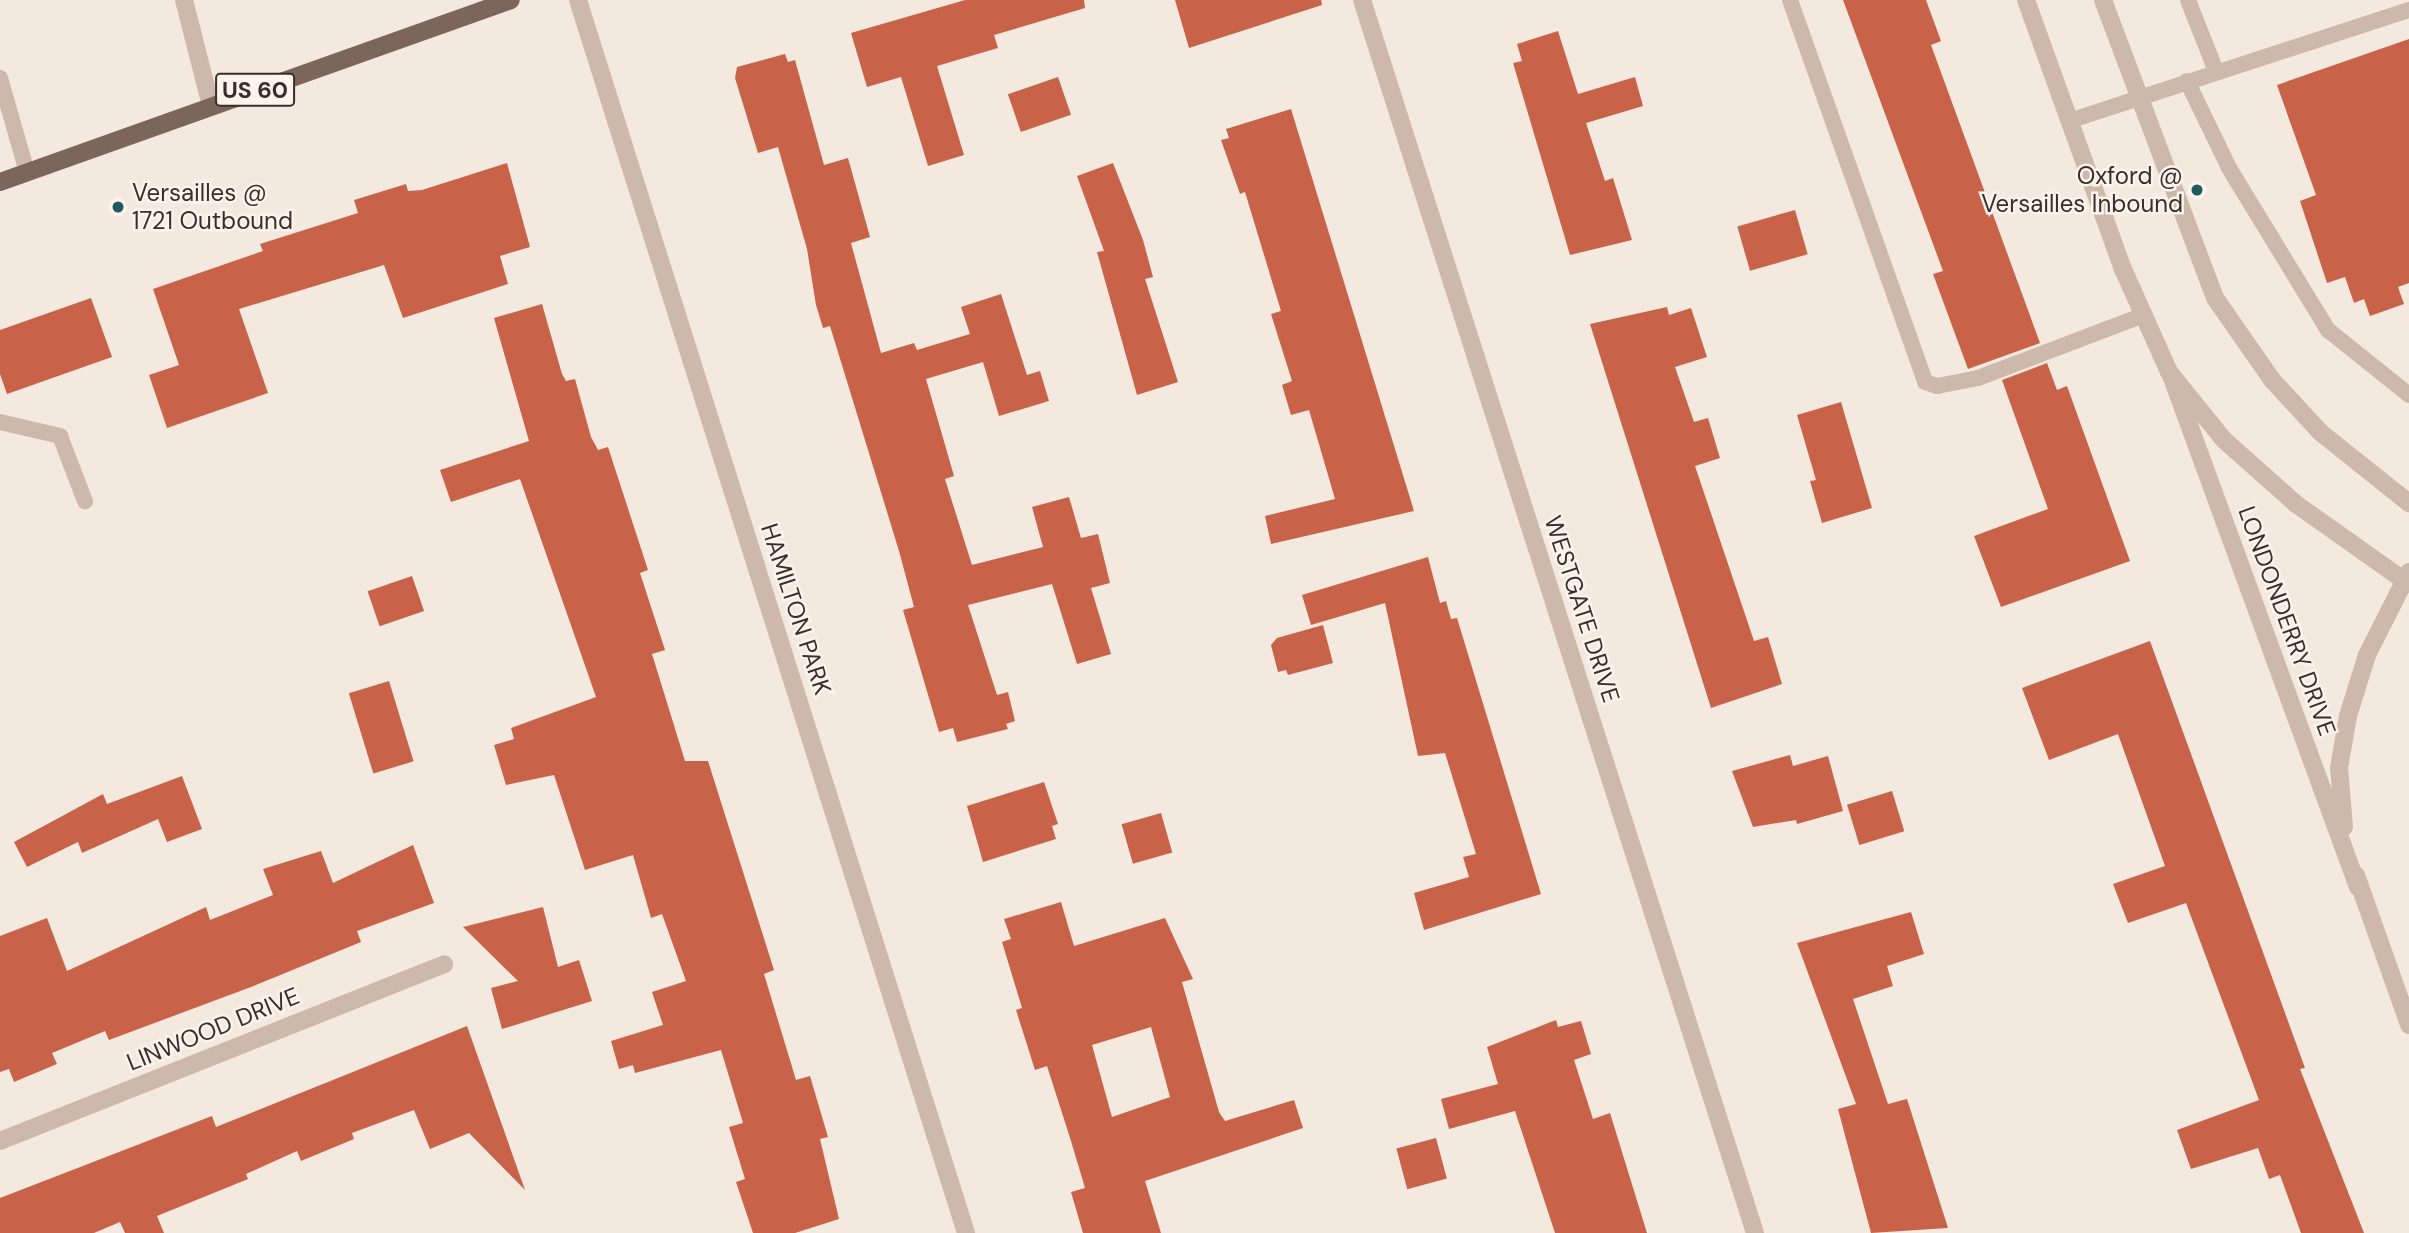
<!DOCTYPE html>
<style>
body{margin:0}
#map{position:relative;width:2409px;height:1233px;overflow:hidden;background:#f3e9df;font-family:"DM Sans",sans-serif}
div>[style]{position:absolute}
.building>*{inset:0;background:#c86349;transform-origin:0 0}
.service>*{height:16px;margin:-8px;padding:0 8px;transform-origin:8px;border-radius:8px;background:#ccb9ab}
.minor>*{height:18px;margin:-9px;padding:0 9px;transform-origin:9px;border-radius:9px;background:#ccb9ab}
.tertiary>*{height:18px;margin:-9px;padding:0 9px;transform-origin:9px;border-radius:9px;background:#ccb9ab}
.primary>*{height:18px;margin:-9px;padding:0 9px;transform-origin:9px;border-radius:9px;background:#7c655b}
.dots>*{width:19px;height:19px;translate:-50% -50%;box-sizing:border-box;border:4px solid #fbf3ec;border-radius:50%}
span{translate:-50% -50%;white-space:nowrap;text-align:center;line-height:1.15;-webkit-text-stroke:5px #fbf3ec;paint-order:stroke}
.shield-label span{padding:2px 5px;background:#fbf3ec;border:2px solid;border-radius:5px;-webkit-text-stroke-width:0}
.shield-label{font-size:23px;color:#3a2e2a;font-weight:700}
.poi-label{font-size:24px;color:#3a2e2a}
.right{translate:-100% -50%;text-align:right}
.left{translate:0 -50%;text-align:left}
.street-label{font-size:24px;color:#3a2e2a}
</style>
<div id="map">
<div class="building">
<div style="clip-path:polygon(965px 0,1084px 0,1085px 8px,994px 35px,998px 48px,937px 66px,964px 155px,928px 166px,901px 77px,867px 87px,851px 33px)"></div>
<div style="clip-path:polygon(1175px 0,1321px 0,1322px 5px,1189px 48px)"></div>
<div style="clip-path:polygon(1843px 0,1926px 0,1941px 41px,1931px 45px,2040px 343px,1968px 369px,1933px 274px,1943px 271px)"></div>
<div style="clip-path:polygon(1558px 31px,1578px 94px,1635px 77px,1643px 106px,1586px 123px,1605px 181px,1613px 178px,1632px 240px,1570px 255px,1513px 63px,1522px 61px,1517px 44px)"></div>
<div style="clip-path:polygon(2409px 39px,2409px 283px,2398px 287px,2404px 304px,2370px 316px,2364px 299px,2354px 303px,2345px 277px,2327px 283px,2300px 201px,2316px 195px,2277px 85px)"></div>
<div style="clip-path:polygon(785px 54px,788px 62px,795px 60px,824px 165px,848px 158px,870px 237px,851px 243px,881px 353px,914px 343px,917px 350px,970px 334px,961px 307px,1001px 294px,1027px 375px,1040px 371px,1049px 401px,999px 416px,983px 362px,926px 379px,954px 476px,945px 479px,972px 565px,1043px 547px,1032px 507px,1069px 497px,1081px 538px,1098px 534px,1110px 583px,1091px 588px,1111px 654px,1077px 664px,1052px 584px,968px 605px,997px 695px,1008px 692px,1015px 721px,1006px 724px,1008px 729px,957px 742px,953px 728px,939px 732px,903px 610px,914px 607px,899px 551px,830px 326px,823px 328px,816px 305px,807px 249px,778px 147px,758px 153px,735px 78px,737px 67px)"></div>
<div style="left:1058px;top:77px;width:40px;height:53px;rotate:71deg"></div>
<div style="clip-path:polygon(1291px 109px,1414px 511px,1271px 544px,1265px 516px,1335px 499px,1309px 410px,1291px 415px,1282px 385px,1292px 381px,1271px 314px,1281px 311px,1245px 192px,1240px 194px,1221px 140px,1229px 138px,1226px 129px)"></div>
<div style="clip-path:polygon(507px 163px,530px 247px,500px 256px,508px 284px,403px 318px,384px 265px,239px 309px,268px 393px,167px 428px,149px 375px,179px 365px,153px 289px,263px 251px,260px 244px,358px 213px,354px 200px,406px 184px,408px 191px,422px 190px)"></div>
<div style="clip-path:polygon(1113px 163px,1143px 240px,1153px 277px,1145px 279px,1178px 382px,1137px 395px,1097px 252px,1104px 251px,1077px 176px)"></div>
<div style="left:1795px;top:210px;width:46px;height:60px;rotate:74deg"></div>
<div style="clip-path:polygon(91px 298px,112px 357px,7px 394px,0 374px,0 330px)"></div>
<div style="clip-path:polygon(542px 304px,562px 374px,566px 381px,575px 379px,591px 437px,598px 450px,608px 447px,648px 570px,640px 573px,665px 650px,652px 654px,685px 761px,708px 761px,774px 970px,764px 974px,796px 1080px,810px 1076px,828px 1137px,820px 1139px,839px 1219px,795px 1233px,753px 1233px,736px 1182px,745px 1179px,729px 1127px,743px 1123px,721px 1050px,635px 1073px,633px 1065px,619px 1069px,611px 1041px,663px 1025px,652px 992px,686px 981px,662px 914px,651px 918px,633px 855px,585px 870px,554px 775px,506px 785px,494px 745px,514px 739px,511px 728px,596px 697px,520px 479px,451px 502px,440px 470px,529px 441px,494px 318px)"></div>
<div style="clip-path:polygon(1667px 307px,1669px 315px,1691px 308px,1707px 357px,1675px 367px,1694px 422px,1708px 418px,1720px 458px,1695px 466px,1754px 641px,1768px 637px,1782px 684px,1711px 708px,1590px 324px)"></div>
<div style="clip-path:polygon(2047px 363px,2057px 390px,2067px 386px,2130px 561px,2001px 607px,1974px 536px,2048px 509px,2002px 380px)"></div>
<div style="clip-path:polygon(1841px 402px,1872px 508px,1822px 523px,1810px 481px,1816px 480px,1797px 415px)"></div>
<div style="clip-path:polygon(1428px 557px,1440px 603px,1446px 601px,1451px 619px,1457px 618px,1541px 894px,1424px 930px,1414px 893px,1469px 877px,1463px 857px,1476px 854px,1445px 753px,1418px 756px,1385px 603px,1311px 625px,1302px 595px)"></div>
<div style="left:412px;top:576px;width:37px;height:47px;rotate:71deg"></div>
<div style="clip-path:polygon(1323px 625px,1333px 663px,1288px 675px,1286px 670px,1278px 672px,1271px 645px,1277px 638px)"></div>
<div style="clip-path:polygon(2150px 641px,2305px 1068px,2300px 1069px,2364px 1233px,2301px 1233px,2280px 1175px,2269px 1179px,2258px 1148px,2191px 1169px,2177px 1130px,2259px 1100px,2186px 903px,2128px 923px,2113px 884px,2165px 866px,2118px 734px,2049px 760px,2022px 688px)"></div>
<div style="left:389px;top:681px;width:84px;height:42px;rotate:73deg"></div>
<div style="clip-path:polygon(1790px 755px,1793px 766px,1828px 756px,1843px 811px,1797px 824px,1796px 820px,1753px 827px,1732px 771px)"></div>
<div style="clip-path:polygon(182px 776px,202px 829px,167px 842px,158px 819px,82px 853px,78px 842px,27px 867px,14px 842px,103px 794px,107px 804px)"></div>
<div style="clip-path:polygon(1044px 782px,1058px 824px,1052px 826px,1056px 839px,983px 862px,967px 806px)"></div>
<div style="left:1892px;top:791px;width:42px;height:47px;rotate:73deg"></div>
<div style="left:1161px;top:813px;width:41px;height:41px;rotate:74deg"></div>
<div style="clip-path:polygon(413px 845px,434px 903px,357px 931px,361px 942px,251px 987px,109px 1040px,105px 1031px,52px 1053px,57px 1064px,14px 1082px,9px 1069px,0 1072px,0 936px,47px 918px,67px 971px,206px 907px,210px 920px,273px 895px,263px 869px,321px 851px,333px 883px)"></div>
<div style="clip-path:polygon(evenodd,1061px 902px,1074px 946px,1165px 918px,1193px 979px,1182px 982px,1219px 1112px,1225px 1121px,1294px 1100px,1303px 1128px,1145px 1181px,1161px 1233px,1083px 1233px,1071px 1192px,1085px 1188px,1071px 1141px,1047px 1066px,1035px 1070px,1016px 1010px,1022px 1008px,1002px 942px,1011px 939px,1004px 919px,1061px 902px,1151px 1027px,1170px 1097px,1112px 1117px,1092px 1045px,1151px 1027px)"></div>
<div style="clip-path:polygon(543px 907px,558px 967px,579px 960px,592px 1001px,502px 1029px,491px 988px,518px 981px,463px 927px)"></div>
<div style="clip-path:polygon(1911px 912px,1924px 954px,1887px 966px,1893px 986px,1853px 999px,1888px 1104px,1907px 1099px,1948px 1228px,1871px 1233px,1838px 1109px,1856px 1104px,1797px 943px)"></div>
<div style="clip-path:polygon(1556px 1020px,1558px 1027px,1581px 1021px,1591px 1054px,1574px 1060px,1593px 1119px,1610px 1113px,1647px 1233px,1555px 1233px,1515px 1111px,1449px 1129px,1441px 1099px,1498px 1084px,1487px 1047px)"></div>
<div style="clip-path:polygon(467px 1026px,525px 1190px,469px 1133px,430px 1149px,414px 1110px,352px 1133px,354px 1139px,301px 1161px,297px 1151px,246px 1174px,248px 1179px,157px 1216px,164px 1233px,125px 1233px,120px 1222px,94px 1233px,0 1233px,0 1198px,212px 1116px,216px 1127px)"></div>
<div style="left:1436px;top:1138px;width:42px;height:41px;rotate:75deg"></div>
</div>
<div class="service">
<div style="left:1790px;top:0;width:405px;rotate:70.5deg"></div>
<div style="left:1925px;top:382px;width:13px;rotate:18deg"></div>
<div style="left:1937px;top:386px;width:42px;rotate:-11deg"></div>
<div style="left:1978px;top:378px;width:178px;rotate:-20.8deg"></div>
<div style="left:2188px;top:0;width:76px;rotate:68.5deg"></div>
<div style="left:0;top:78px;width:98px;rotate:74deg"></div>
<div style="left:2187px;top:81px;width:97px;rotate:64.2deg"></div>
<div style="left:2229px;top:168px;width:190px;rotate:58.6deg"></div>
<div style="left:2328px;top:330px;width:104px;rotate:38.7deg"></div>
<div style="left:2069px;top:121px;width:358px;rotate:-18.1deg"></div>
<div style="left:0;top:422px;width:62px;rotate:13.1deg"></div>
<div style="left:60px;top:436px;width:70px;rotate:69deg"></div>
</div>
<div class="minor">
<div style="left:184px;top:0;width:109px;rotate:75.7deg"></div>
<div style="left:578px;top:0;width:1293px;rotate:72.53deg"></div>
<div style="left:1362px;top:0;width:1294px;rotate:72.32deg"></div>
<div style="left:2172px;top:378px;width:542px;rotate:69.93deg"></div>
<div style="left:2344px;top:827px;width:59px;rotate:-94.8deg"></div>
<div style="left:2339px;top:768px;width:53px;rotate:-80.2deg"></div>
<div style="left:2348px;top:716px;width:64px;rotate:-72.7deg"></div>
<div style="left:2367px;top:655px;width:93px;rotate:-63.2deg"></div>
<div style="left:2356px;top:875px;width:159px;rotate:70.5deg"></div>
<div style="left:0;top:1141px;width:478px;rotate:-21.7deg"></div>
</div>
<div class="tertiary">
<div style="left:2026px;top:0;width:286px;rotate:70.2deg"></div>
<div style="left:2123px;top:269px;width:113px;rotate:65.9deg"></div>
<div style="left:2169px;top:372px;width:87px;rotate:51deg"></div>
<div style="left:2224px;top:440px;width:96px;rotate:41.6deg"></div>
<div style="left:2296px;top:504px;width:138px;rotate:35.3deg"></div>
<div style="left:2103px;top:0;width:318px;rotate:69.4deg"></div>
<div style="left:2215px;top:298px;width:101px;rotate:55.1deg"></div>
<div style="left:2273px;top:381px;width:69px;rotate:47.3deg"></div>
<div style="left:2320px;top:432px;width:114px;rotate:38.6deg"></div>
</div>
<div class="primary">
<div style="left:0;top:182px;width:542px;rotate:-19.6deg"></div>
</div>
<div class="dots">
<div style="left:2197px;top:190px;background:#1e5b5c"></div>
<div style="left:118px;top:207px;background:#1e5b5c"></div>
</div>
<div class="shield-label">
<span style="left:255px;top:90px">US 60</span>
</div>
<div class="poi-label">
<span class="right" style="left:2183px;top:190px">Oxford @<br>Versailles Inbound</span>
<span class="left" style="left:132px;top:207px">Versailles @<br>1721 Outbound</span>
</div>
<div class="street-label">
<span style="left:796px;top:609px;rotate:72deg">HAMILTON PARK</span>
<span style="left:1582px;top:609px;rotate:72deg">WESTGATE DRIVE</span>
<span style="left:2287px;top:621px;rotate:70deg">LONDONDERRY DRIVE</span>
<span style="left:213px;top:1029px;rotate:-22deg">LINWOOD DRIVE</span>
</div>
</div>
